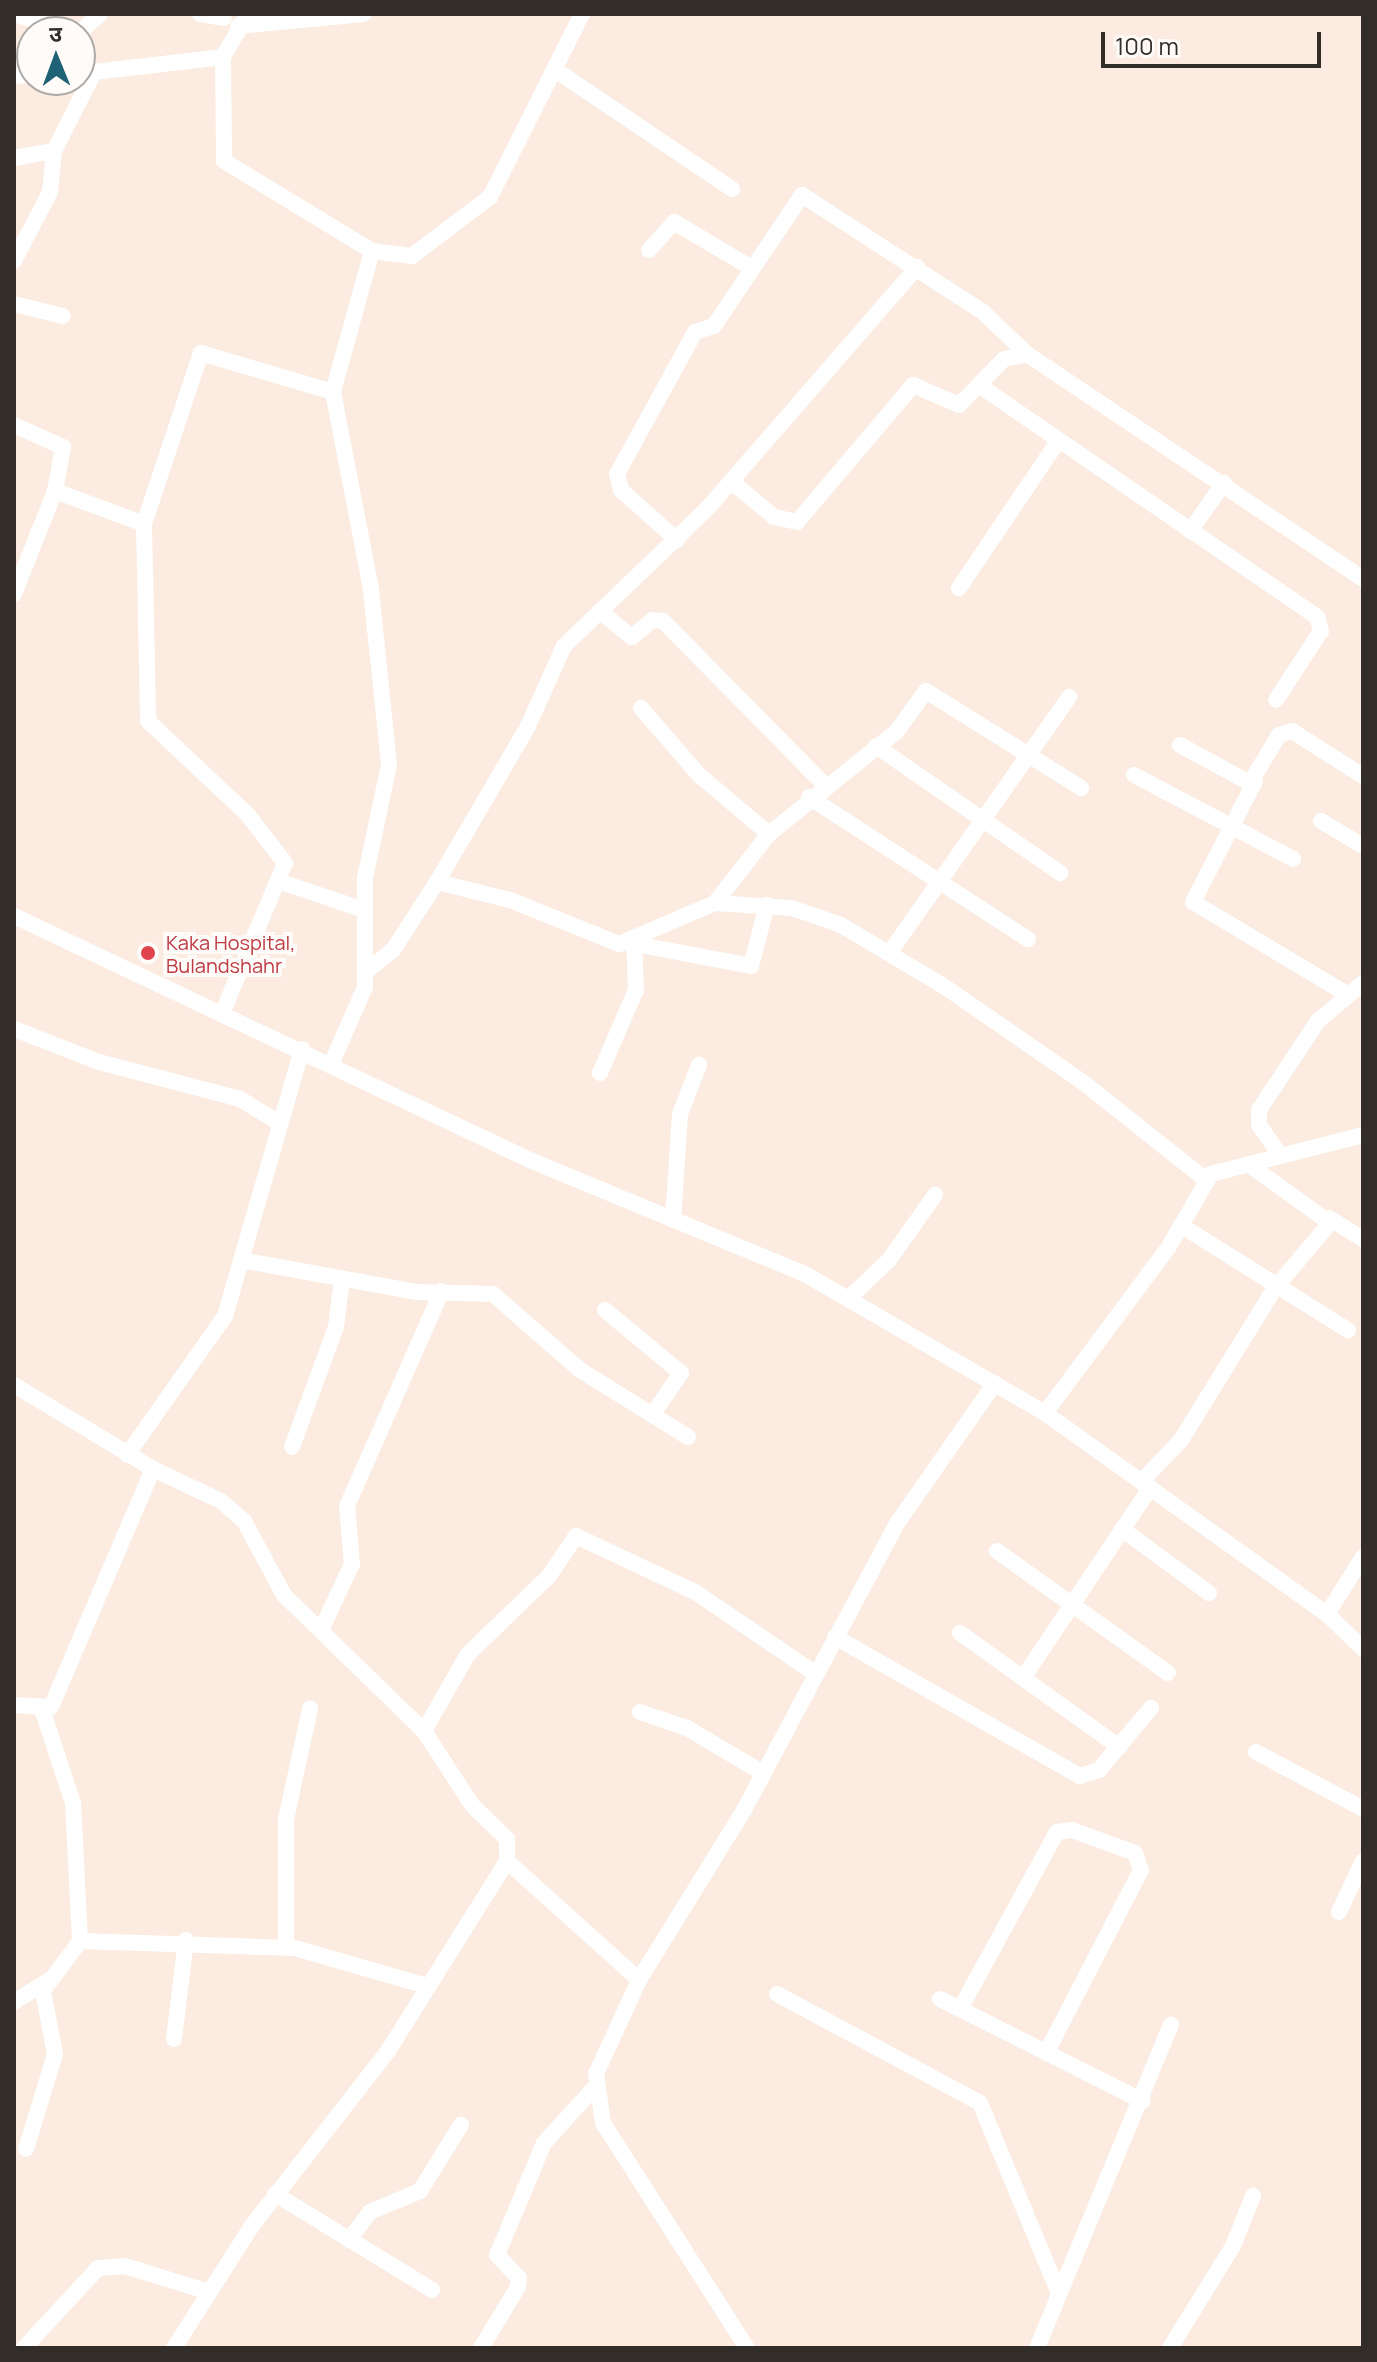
<!DOCTYPE html>
<meta charset="utf-8">
<style>
body{margin:0}
#map{position:relative;width:1377px;height:2362px;overflow:hidden;background:#fbebe0;font-family:Manrope,"Noto Sans Devanagari",sans-serif}
div>[style]{position:absolute}
.minor>*{height:16px;margin:-8px;padding:0 8px;transform-origin:8px;border-radius:8px;background:#fff}
.dots>*{width:22px;height:22px;translate:-50% -50%;box-sizing:border-box;border:4px solid #fefbf9;border-radius:50%}
span{translate:-50% -50%;white-space:nowrap;text-align:center;line-height:1.15;-webkit-text-stroke:8px #fefbf9;paint-order:stroke}
.health-label{font-size:20px;color:#be3a42}
.left{translate:0 -50%;text-align:left}
.frame{position:absolute;inset:0;border:16px solid #332d29;pointer-events:none}
.north{position:absolute;left:16px;top:16px;width:80px;height:80px;box-sizing:border-box;background:#fefbf9;border:2px solid #ada9a6;border-radius:50%;rotate:359deg;font-size:22px;font-weight:700;line-height:32px;text-align:center;color:#332d29}
.north::after{content:'';display:block;margin:auto;width:28px;height:36px;background:#1f6275;clip-path:polygon(50% 0,100% 100%,50% 72%,0 100%)}
.scale{position:absolute;left:1101px;top:32px;width:220px;height:36px;box-sizing:border-box;border:4px solid #332d29;border-top:0;padding-left:10px;font-size:24px;line-height:28px;white-space:nowrap;color:#332d29;-webkit-text-stroke:6px #fefbf9;paint-order:stroke}
</style>
<div id="map">
<div class="minor">
<div style="left:14px;top:14px;width:58px;rotate:18.1deg"></div>
<div style="left:200px;top:14px;width:24px;rotate:9deg"></div>
<div style="left:248px;top:14px;width:50px;rotate:120.2deg"></div>
<div style="left:223px;top:57px;width:104px;rotate:89.4deg"></div>
<div style="left:224px;top:161px;width:173px;rotate:31.3deg"></div>
<div style="left:372px;top:251px;width:146px;rotate:105.5deg"></div>
<div style="left:333px;top:392px;width:202px;rotate:79.1deg"></div>
<div style="left:371px;top:590px;width:176px;rotate:84.1deg"></div>
<div style="left:389px;top:765px;width:116px;rotate:102deg"></div>
<div style="left:365px;top:878px;width:109px;rotate:90deg"></div>
<div style="left:365px;top:987px;width:82px;rotate:113.7deg"></div>
<div style="left:238px;top:26px;width:126px;rotate:-5.5deg"></div>
<div style="left:80px;top:32px;width:27px;rotate:-42deg"></div>
<div style="left:554px;top:69px;width:215px;rotate:34deg"></div>
<div style="left:14px;top:76px;width:18px;rotate:-3deg"></div>
<div style="left:14px;top:158px;width:41px;rotate:-9.9deg"></div>
<div style="left:54px;top:151px;width:89px;rotate:-63.1deg"></div>
<div style="left:94px;top:72px;width:130px;rotate:-6.6deg"></div>
<div style="left:649px;top:250px;width:38px;rotate:-48deg"></div>
<div style="left:674px;top:222px;width:86px;rotate:30.7deg"></div>
<div style="left:372px;top:251px;width:40px;rotate:7.1deg"></div>
<div style="left:412px;top:256px;width:98px;rotate:-37.1deg"></div>
<div style="left:490px;top:197px;width:205px;rotate:-63.3deg"></div>
<div style="left:14px;top:261px;width:78px;rotate:-62.4deg"></div>
<div style="left:50px;top:192px;width:41px;rotate:-84.4deg"></div>
<div style="left:14px;top:304px;width:50px;rotate:13.8deg"></div>
<div style="left:980px;top:386px;width:409px;rotate:34.4deg"></div>
<div style="left:1317px;top:617px;width:15px;rotate:74deg"></div>
<div style="left:1321px;top:631px;width:82px;rotate:123.1deg"></div>
<div style="left:14px;top:425px;width:54px;rotate:24.2deg"></div>
<div style="left:63px;top:447px;width:45px;rotate:100.3deg"></div>
<div style="left:731px;top:481px;width:56px;rotate:39.9deg"></div>
<div style="left:774px;top:517px;width:24px;rotate:12deg"></div>
<div style="left:797px;top:522px;width:180px;rotate:-49.7deg"></div>
<div style="left:913px;top:385px;width:50px;rotate:23.5deg"></div>
<div style="left:959px;top:405px;width:64px;rotate:-45.6deg"></div>
<div style="left:1004px;top:359px;width:24px;rotate:-12deg"></div>
<div style="left:1027px;top:354px;width:404px;rotate:33.8deg"></div>
<div style="left:144px;top:524px;width:197px;rotate:88.8deg"></div>
<div style="left:148px;top:721px;width:137px;rotate:43.2deg"></div>
<div style="left:248px;top:815px;width:61px;rotate:52.4deg"></div>
<div style="left:285px;top:863px;width:160px;rotate:112.7deg"></div>
<div style="left:1190px;top:531px;width:59px;rotate:-54.7deg"></div>
<div style="left:677px;top:540px;width:75px;rotate:-138.2deg"></div>
<div style="left:621px;top:490px;width:16px;rotate:-104deg"></div>
<div style="left:617px;top:474px;width:162px;rotate:-61.2deg"></div>
<div style="left:695px;top:332px;width:20px;rotate:-18deg"></div>
<div style="left:714px;top:326px;width:158px;rotate:-56.1deg"></div>
<div style="left:802px;top:195px;width:216px;rotate:32.9deg"></div>
<div style="left:983px;top:312px;width:61px;rotate:43.7deg"></div>
<div style="left:959px;top:588px;width:177px;rotate:-56deg"></div>
<div style="left:14px;top:594px;width:111px;rotate:-68.3deg"></div>
<div style="left:55px;top:491px;width:95px;rotate:20.3deg"></div>
<div style="left:144px;top:524px;width:180px;rotate:-71.6deg"></div>
<div style="left:201px;top:353px;width:138px;rotate:16.5deg"></div>
<div style="left:602px;top:613px;width:38px;rotate:39deg"></div>
<div style="left:632px;top:637px;width:26px;rotate:-40deg"></div>
<div style="left:652px;top:620px;width:11px;rotate:5deg"></div>
<div style="left:663px;top:621px;width:229px;rotate:45.4deg"></div>
<div style="left:641px;top:708px;width:89px;rotate:49.1deg"></div>
<div style="left:699px;top:775px;width:92px;rotate:40.1deg"></div>
<div style="left:1180px;top:745px;width:80px;rotate:28.5deg"></div>
<div style="left:1250px;top:783px;width:56px;rotate:-58.9deg"></div>
<div style="left:1279px;top:735px;width:14px;rotate:-17deg"></div>
<div style="left:1292px;top:731px;width:84px;rotate:32.4deg"></div>
<div style="left:876px;top:746px;width:224px;rotate:34.6deg"></div>
<div style="left:1134px;top:775px;width:180px;rotate:27.8deg"></div>
<div style="left:1255px;top:781px;width:136px;rotate:117.1deg"></div>
<div style="left:1193px;top:902px;width:179px;rotate:30.9deg"></div>
<div style="left:809px;top:797px;width:261px;rotate:33deg"></div>
<div style="left:1321px;top:821px;width:49px;rotate:30.8deg"></div>
<div style="left:281px;top:882px;width:88px;rotate:18.6deg"></div>
<div style="left:437px;top:882px;width:181px;rotate:-59.7deg"></div>
<div style="left:528px;top:726px;width:88px;rotate:-65.8deg"></div>
<div style="left:564px;top:646px;width:197px;rotate:-43.8deg"></div>
<div style="left:706px;top:510px;width:322px;rotate:-49deg"></div>
<div style="left:715px;top:903px;width:88px;rotate:-52deg"></div>
<div style="left:769px;top:834px;width:164px;rotate:-38.8deg"></div>
<div style="left:897px;top:731px;width:49px;rotate:-54.1deg"></div>
<div style="left:926px;top:691px;width:183px;rotate:32deg"></div>
<div style="left:14px;top:916px;width:573px;rotate:25.31deg"></div>
<div style="left:532px;top:1161px;width:295px;rotate:22.5deg"></div>
<div style="left:805px;top:1274px;width:277px;rotate:30.1deg"></div>
<div style="left:1045px;top:1413px;width:346px;rotate:35.5deg"></div>
<div style="left:1327px;top:1614px;width:50px;rotate:44.2deg"></div>
<div style="left:635px;top:944px;width:118px;rotate:10.7deg"></div>
<div style="left:751px;top:966px;width:63px;rotate:-75.3deg"></div>
<div style="left:890px;top:952px;width:312px;rotate:-54.9deg"></div>
<div style="left:368px;top:970px;width:32px;rotate:-39deg"></div>
<div style="left:393px;top:950px;width:81px;rotate:-57.1deg"></div>
<div style="left:437px;top:882px;width:75px;rotate:13.9deg"></div>
<div style="left:510px;top:900px;width:118px;rotate:22deg"></div>
<div style="left:619px;top:944px;width:104px;rotate:-23.1deg"></div>
<div style="left:715px;top:903px;width:77px;rotate:3.7deg"></div>
<div style="left:792px;top:908px;width:52px;rotate:19.1deg"></div>
<div style="left:841px;top:925px;width:121px;rotate:30.8deg"></div>
<div style="left:945px;top:987px;width:169px;rotate:34.6deg"></div>
<div style="left:1084px;top:1083px;width:156px;rotate:38.5deg"></div>
<div style="left:14px;top:1029px;width:91px;rotate:21.2deg"></div>
<div style="left:99px;top:1062px;width:146px;rotate:14.7deg"></div>
<div style="left:240px;top:1099px;width:44px;rotate:31.2deg"></div>
<div style="left:600px;top:1073px;width:90px;rotate:-66.6deg"></div>
<div style="left:636px;top:990px;width:52px;rotate:-92.2deg"></div>
<div style="left:1278px;top:1152px;width:33px;rotate:-125deg"></div>
<div style="left:1259px;top:1125px;width:15px;rotate:-90deg"></div>
<div style="left:1259px;top:1110px;width:107px;rotate:-56.5deg"></div>
<div style="left:1318px;top:1021px;width:59px;rotate:-40.2deg"></div>
<div style="left:1329px;top:1218px;width:40px;rotate:32deg"></div>
<div style="left:673px;top:1220px;width:106px;rotate:-86.2deg"></div>
<div style="left:680px;top:1114px;width:53px;rotate:-68.8deg"></div>
<div style="left:1182px;top:1226px;width:196px;rotate:32.1deg"></div>
<div style="left:241px;top:1260px;width:179px;rotate:10.3deg"></div>
<div style="left:417px;top:1292px;width:76px;rotate:1.5deg"></div>
<div style="left:493px;top:1294px;width:116px;rotate:41.1deg"></div>
<div style="left:580px;top:1370px;width:127px;rotate:31.8deg"></div>
<div style="left:848px;top:1299px;width:57px;rotate:-43.6deg"></div>
<div style="left:889px;top:1260px;width:80px;rotate:-54.7deg"></div>
<div style="left:605px;top:1310px;width:99px;rotate:39.7deg"></div>
<div style="left:681px;top:1373px;width:51px;rotate:124.6deg"></div>
<div style="left:14px;top:1385px;width:162px;rotate:31.1deg"></div>
<div style="left:1045px;top:1413px;width:206px;rotate:-53.3deg"></div>
<div style="left:1168px;top:1248px;width:86px;rotate:-59.8deg"></div>
<div style="left:1211px;top:1174px;width:157px;rotate:-14.4deg"></div>
<div style="left:292px;top:1447px;width:128px;rotate:-69.9deg"></div>
<div style="left:336px;top:1327px;width:49px;rotate:-83deg"></div>
<div style="left:127px;top:1455px;width:170px;rotate:-54.8deg"></div>
<div style="left:225px;top:1316px;width:278px;rotate:-73.9deg"></div>
<div style="left:1141px;top:1482px;width:58px;rotate:-46.4deg"></div>
<div style="left:1181px;top:1440px;width:179px;rotate:-58.3deg"></div>
<div style="left:1275px;top:1288px;width:85px;rotate:-49.8deg"></div>
<div style="left:1330px;top:1223px;width:99px;rotate:-144.1deg"></div>
<div style="left:1122px;top:1529px;width:108px;rotate:36.3deg"></div>
<div style="left:997px;top:1551px;width:210px;rotate:35.5deg"></div>
<div style="left:1327px;top:1614px;width:67px;rotate:-57.7deg"></div>
<div style="left:322px;top:1628px;width:71px;rotate:-64.9deg"></div>
<div style="left:352px;top:1564px;width:58px;rotate:-94.9deg"></div>
<div style="left:347px;top:1506px;width:235px;rotate:-66.2deg"></div>
<div style="left:960px;top:1633px;width:196px;rotate:35.6deg"></div>
<div style="left:835px;top:1637px;width:282px;rotate:29.6deg"></div>
<div style="left:1080px;top:1776px;width:20px;rotate:-18deg"></div>
<div style="left:1099px;top:1770px;width:81px;rotate:-50deg"></div>
<div style="left:1023px;top:1678px;width:229px;rotate:-56.2deg"></div>
<div style="left:14px;top:1705px;width:37px;rotate:3deg"></div>
<div style="left:51px;top:1707px;width:259px;rotate:-66.8deg"></div>
<div style="left:153px;top:1469px;width:75px;rotate:25.2deg"></div>
<div style="left:221px;top:1501px;width:30px;rotate:41deg"></div>
<div style="left:244px;top:1521px;width:84px;rotate:61.6deg"></div>
<div style="left:284px;top:1595px;width:195px;rotate:44.2deg"></div>
<div style="left:424px;top:1731px;width:88px;rotate:57deg"></div>
<div style="left:472px;top:1805px;width:49px;rotate:44.2deg"></div>
<div style="left:507px;top:1839px;width:22px;rotate:90deg"></div>
<div style="left:43px;top:1712px;width:96px;rotate:71.8deg"></div>
<div style="left:73px;top:1803px;width:138px;rotate:87.1deg"></div>
<div style="left:80px;top:1941px;width:215px;rotate:1.9deg"></div>
<div style="left:295px;top:1948px;width:137px;rotate:16.1deg"></div>
<div style="left:640px;top:1712px;width:50px;rotate:18.8deg"></div>
<div style="left:687px;top:1728px;width:88px;rotate:30.6deg"></div>
<div style="left:424px;top:1731px;width:89px;rotate:-60.3deg"></div>
<div style="left:468px;top:1654px;width:112px;rotate:-43.9deg"></div>
<div style="left:549px;top:1576px;width:48px;rotate:-56deg"></div>
<div style="left:576px;top:1536px;width:132px;rotate:25.2deg"></div>
<div style="left:695px;top:1592px;width:146px;rotate:34.1deg"></div>
<div style="left:1256px;top:1752px;width:121px;rotate:28deg"></div>
<div style="left:1339px;top:1912px;width:56px;rotate:-64.8deg"></div>
<div style="left:286px;top:1947px;width:128px;rotate:-90deg"></div>
<div style="left:286px;top:1819px;width:113px;rotate:-77.7deg"></div>
<div style="left:777px;top:1994px;width:230px;rotate:28.2deg"></div>
<div style="left:980px;top:2103px;width:204px;rotate:67.5deg"></div>
<div style="left:940px;top:1999px;width:227px;rotate:26.7deg"></div>
<div style="left:14px;top:2002px;width:41px;rotate:-32.2deg"></div>
<div style="left:960px;top:2009px;width:202px;rotate:-61.3deg"></div>
<div style="left:1057px;top:1832px;width:15px;rotate:-8deg"></div>
<div style="left:1072px;top:1830px;width:67px;rotate:20.1deg"></div>
<div style="left:1135px;top:1853px;width:18px;rotate:71deg"></div>
<div style="left:1141px;top:1870px;width:206px;rotate:117.4deg"></div>
<div style="left:174px;top:2039px;width:100px;rotate:-83.1deg"></div>
<div style="left:26px;top:2149px;width:99px;rotate:-73deg"></div>
<div style="left:55px;top:2054px;width:64px;rotate:-100.8deg"></div>
<div style="left:43px;top:1991px;width:62px;rotate:-53.5deg"></div>
<div style="left:275px;top:2194px;width:184px;rotate:31.4deg"></div>
<div style="left:349px;top:2240px;width:35px;rotate:-53deg"></div>
<div style="left:370px;top:2212px;width:54px;rotate:-22.8deg"></div>
<div style="left:420px;top:2191px;width:78px;rotate:-58.2deg"></div>
<div style="left:24px;top:2348px;width:109px;rotate:-47.2deg"></div>
<div style="left:98px;top:2268px;width:27px;rotate:-4deg"></div>
<div style="left:125px;top:2266px;width:85px;rotate:17.2deg"></div>
<div style="left:174px;top:2348px;width:143px;rotate:-57.5deg"></div>
<div style="left:251px;top:2227px;width:223px;rotate:-52.1deg"></div>
<div style="left:388px;top:2051px;width:224px;rotate:-57.9deg"></div>
<div style="left:507px;top:1861px;width:178px;rotate:42deg"></div>
<div style="left:481px;top:2348px;width:71px;rotate:-58.8deg"></div>
<div style="left:518px;top:2287px;width:9px;rotate:-84deg"></div>
<div style="left:519px;top:2278px;width:32px;rotate:-134deg"></div>
<div style="left:497px;top:2255px;width:121px;rotate:-67.2deg"></div>
<div style="left:544px;top:2143px;width:74px;rotate:-47.7deg"></div>
<div style="left:747px;top:2348px;width:267px;rotate:-122.6deg"></div>
<div style="left:603px;top:2123px;width:49px;rotate:-98.1deg"></div>
<div style="left:596px;top:2074px;width:103px;rotate:-65.4deg"></div>
<div style="left:639px;top:1980px;width:200px;rotate:-58.3deg"></div>
<div style="left:744px;top:1810px;width:327px;rotate:-61.9deg"></div>
<div style="left:898px;top:1522px;width:169px;rotate:-55.1deg"></div>
<div style="left:1037px;top:2348px;width:350px;rotate:-67.5deg"></div>
<div style="left:1170px;top:2348px;width:120px;rotate:-58.3deg"></div>
<div style="left:1233px;top:2246px;width:54px;rotate:-68.2deg"></div>
</div>
<div class="dots">
<div style="left:148px;top:953px;background:#e0444e"></div>
</div>
<div class="health-label">
<span class="left" style="left:166px;top:954px">Kaka Hospital,<br>Bulandshahr</span>
</div>
<div class="frame"></div>
<div class="north">उ</div>
<div class="scale">100 m</div>
</div>
